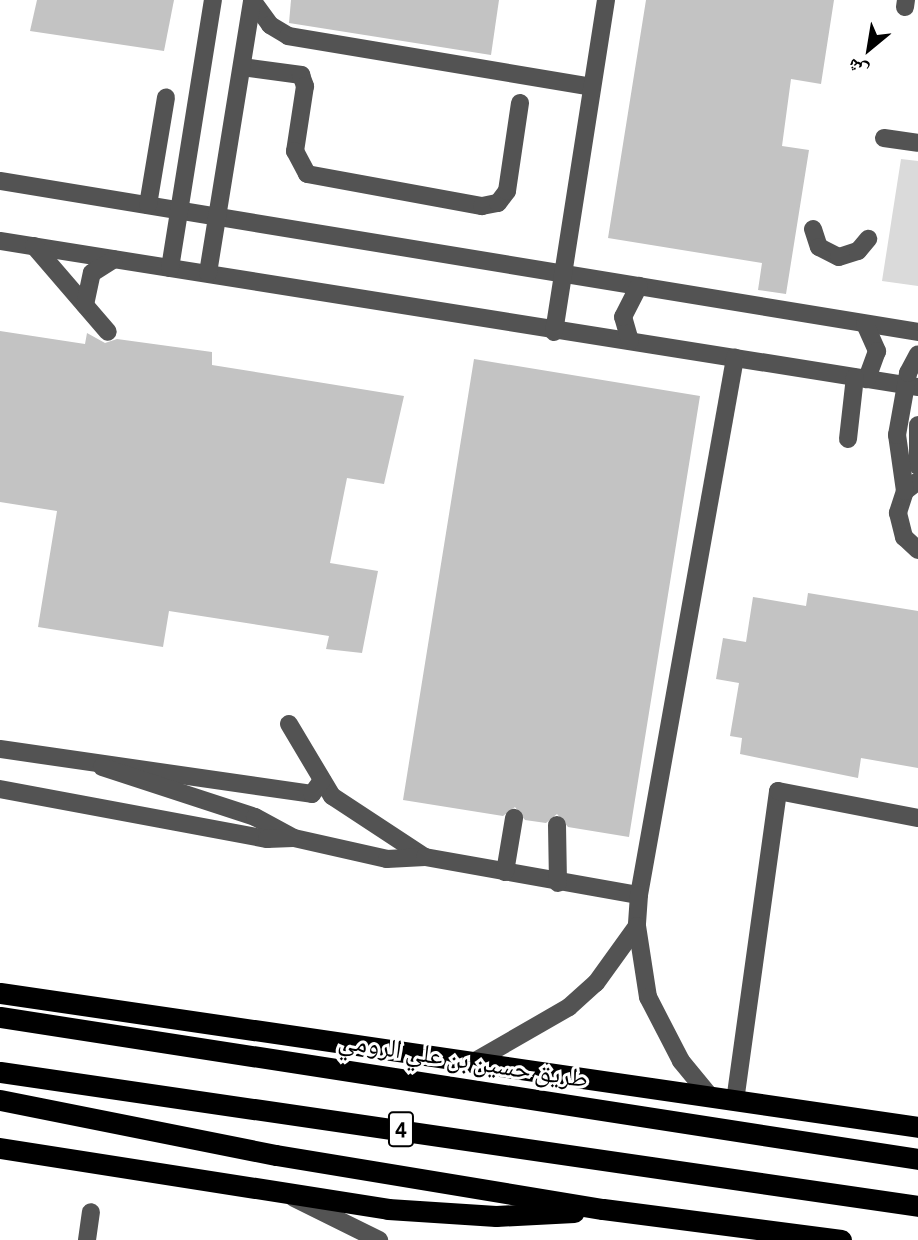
<!DOCTYPE html>
<meta charset="utf-8">
<style>
body{margin:0}
#map{position:relative;width:918px;height:1240px;overflow:hidden;background:#fff;font-family:"Alegreya Sans","Noto Naskh Arabic",sans-serif}
div>[style]{position:absolute}
.green>*{inset:0;background:#dadada}
.building>*{inset:0;background:#c3c3c3}
.minor>*{height:18px;margin:-9px;padding:0 9px;transform-origin:9px;border-radius:9px;background:#535353}
.highway>*{height:21px;margin:-10.5px;padding:0 10.5px;transform-origin:10.5px;border-radius:10.5px;background:#000}
span{translate:-50% -50%;white-space:nowrap;text-align:center;line-height:1.15;-webkit-text-stroke:6px #fff;paint-order:stroke}
.shield-label span{padding:2px 5px;background:#fff;border:2px solid;border-radius:5px;-webkit-text-stroke-width:0}
.shield-label{font-size:24px;color:#000;font-weight:700}
.street-label{font-size:26px;color:#000}
.north{position:absolute;left:834px;top:14px;width:70px;height:70px;-webkit-text-stroke:5px #fff;paint-order:stroke;rotate:210deg;font-size:19px;font-weight:700;line-height:28px;text-align:center;color:#000}
.north::after{content:'';display:block;margin:auto;width:24px;height:32px;background:#000;clip-path:polygon(50% 0,100% 100%,50% 72%,0 100%)}
</style>
<div id="map">
<div class="green">
<div style="clip-path:polygon(901px 159px,918px 161px,918px 286px,882px 281px)"></div>
</div>
<div class="building">
<div style="clip-path:polygon(37px 0,174px 0,164px 51px,30px 31px)"></div>
<div style="clip-path:polygon(291px 0,499px 0,491px 55px,289px 23px)"></div>
<div style="clip-path:polygon(646px 0,834px 0,821px 84px,791px 79px,782px 146px,809px 150px,786px 294px,758px 290px,762px 263px,608px 238px)"></div>
<div style="clip-path:polygon(0 331px,85px 344px,87px 333px,105px 343px,117px 339px,212px 352px,212px 365px,404px 396px,384px 484px,347px 478px,330px 563px,378px 571px,362px 653px,326px 649px,329px 636px,169px 611px,163px 647px,38px 627px,57px 511px,0 502px)"></div>
<div style="clip-path:polygon(474px 359px,700px 396px,629px 837px,568px 827px,557px 814px,546px 823px,525px 820px,515px 807px,503px 816px,403px 800px)"></div>
<div style="clip-path:polygon(808px 593px,918px 611px,918px 768px,861px 758px,858px 778px,740px 754px,742px 738px,730px 736px,739px 683px,716px 679px,723px 638px,746px 642px,753px 597px,806px 606px)"></div>
</div>
<div class="minor">
<div style="left:252px;top:0;width:31px;rotate:54deg"></div>
<div style="left:270px;top:25px;width:21px;rotate:31deg"></div>
<div style="left:288px;top:36px;width:308px;rotate:9.5deg"></div>
<div style="left:905px;top:7px;width:7px;rotate:-82deg"></div>
<div style="left:242px;top:67px;width:60px;rotate:7.7deg"></div>
<div style="left:301px;top:75px;width:12px;rotate:70deg"></div>
<div style="left:305px;top:86px;width:66px;rotate:98.7deg"></div>
<div style="left:295px;top:151px;width:26px;rotate:62deg"></div>
<div style="left:307px;top:174px;width:178px;rotate:10.4deg"></div>
<div style="left:482px;top:206px;width:16px;rotate:-11deg"></div>
<div style="left:498px;top:203px;width:15px;rotate:-53deg"></div>
<div style="left:507px;top:191px;width:89px;rotate:-81.6deg"></div>
<div style="left:884px;top:138px;width:34px;rotate:8deg"></div>
<div style="left:0;top:181px;width:930px;rotate:9.34deg"></div>
<div style="left:148px;top:205px;width:109px;rotate:-80.5deg"></div>
<div style="left:813px;top:229px;width:19px;rotate:72deg"></div>
<div style="left:819px;top:247px;width:22px;rotate:27deg"></div>
<div style="left:839px;top:257px;width:20px;rotate:-18deg"></div>
<div style="left:858px;top:251px;width:16px;rotate:-50deg"></div>
<div style="left:0;top:241px;width:930px;rotate:9.04deg"></div>
<div style="left:34px;top:246px;width:113px;rotate:49.3deg"></div>
<div style="left:170px;top:268px;width:271px;rotate:-80.9deg"></div>
<div style="left:208px;top:273px;width:277px;rotate:-80.8deg"></div>
<div style="left:85px;top:305px;width:33px;rotate:-78deg"></div>
<div style="left:92px;top:273px;width:26px;rotate:-32deg"></div>
<div style="left:865px;top:324px;width:30px;rotate:66deg"></div>
<div style="left:877px;top:351px;width:30px;rotate:110deg"></div>
<div style="left:554px;top:332px;width:336px;rotate:-81.1deg"></div>
<div style="left:630px;top:341px;width:25px;rotate:-106deg"></div>
<div style="left:623px;top:317px;width:35px;rotate:-63deg"></div>
<div style="left:918px;top:425px;width:41px;rotate:90deg"></div>
<div style="left:848px;top:439px;width:62px;rotate:-83.6deg"></div>
<div style="left:918px;top:481px;width:16px;rotate:142deg"></div>
<div style="left:905px;top:491px;width:23px;rotate:108deg"></div>
<div style="left:898px;top:513px;width:25px;rotate:76deg"></div>
<div style="left:904px;top:537px;width:19px;rotate:43deg"></div>
<div style="left:905px;top:491px;width:57px;rotate:-98.1deg"></div>
<div style="left:897px;top:435px;width:63px;rotate:-79.9deg"></div>
<div style="left:908px;top:373px;width:21px;rotate:-62deg"></div>
<div style="left:289px;top:724px;width:84px;rotate:59.2deg"></div>
<div style="left:332px;top:796px;width:111px;rotate:33.3deg"></div>
<div style="left:0;top:749px;width:315px;rotate:8.2deg"></div>
<div style="left:312px;top:794px;width:17px;rotate:-54deg"></div>
<div style="left:102px;top:767px;width:161px;rotate:18.1deg"></div>
<div style="left:255px;top:817px;width:44px;rotate:28.3deg"></div>
<div style="left:294px;top:838px;width:95px;rotate:12.7deg"></div>
<div style="left:387px;top:859px;width:38px;rotate:-3deg"></div>
<div style="left:425px;top:857px;width:217px;rotate:10.1deg"></div>
<div style="left:639px;top:895px;width:546px;rotate:-79.86deg"></div>
<div style="left:0;top:789px;width:272px;rotate:10.6deg"></div>
<div style="left:267px;top:839px;width:26px;rotate:-2deg"></div>
<div style="left:557px;top:825px;width:58px;rotate:89deg"></div>
<div style="left:505px;top:872px;width:55px;rotate:-80.5deg"></div>
<div style="left:639px;top:895px;width:31px;rotate:94deg"></div>
<div style="left:637px;top:926px;width:72px;rotate:81.2deg"></div>
<div style="left:648px;top:997px;width:72px;rotate:62.7deg"></div>
<div style="left:681px;top:1061px;width:44px;rotate:50.5deg"></div>
<div style="left:477px;top:1060px;width:106px;rotate:-29.9deg"></div>
<div style="left:569px;top:1007px;width:36px;rotate:-42deg"></div>
<div style="left:596px;top:983px;width:70px;rotate:-54.3deg"></div>
<div style="left:736px;top:1094px;width:306px;rotate:-82.1deg"></div>
<div style="left:778px;top:791px;width:143px;rotate:10.9deg"></div>
<div style="left:294px;top:1198px;width:95px;rotate:26.3deg"></div>
<div style="left:87px;top:1240px;width:28px;rotate:-82deg"></div>
</div>
<div class="highway">
<div style="left:0;top:993px;width:928px;rotate:8.3deg"></div>
<div style="left:0;top:1017px;width:929px;rotate:8.79deg"></div>
<div style="left:0;top:1072px;width:928px;rotate:8.3deg"></div>
<div style="left:0;top:1100px;width:281px;rotate:11.3deg"></div>
<div style="left:276px;top:1155px;width:331px;rotate:9.4deg"></div>
<div style="left:603px;top:1209px;width:240px;rotate:7.4deg"></div>
<div style="left:0;top:1148px;width:393px;rotate:8.9deg"></div>
<div style="left:388px;top:1209px;width:108px;rotate:3.7deg"></div>
<div style="left:496px;top:1216px;width:78px;rotate:-2.9deg"></div>
</div>
<div class="shield-label">
<span style="left:401px;top:1129px">4</span>
</div>
<div class="street-label">
<span style="left:463px;top:1061px;rotate:9deg">طريق حسين بن علي الرومي</span>
</div>
<div class="north">ش</div>
</div>
